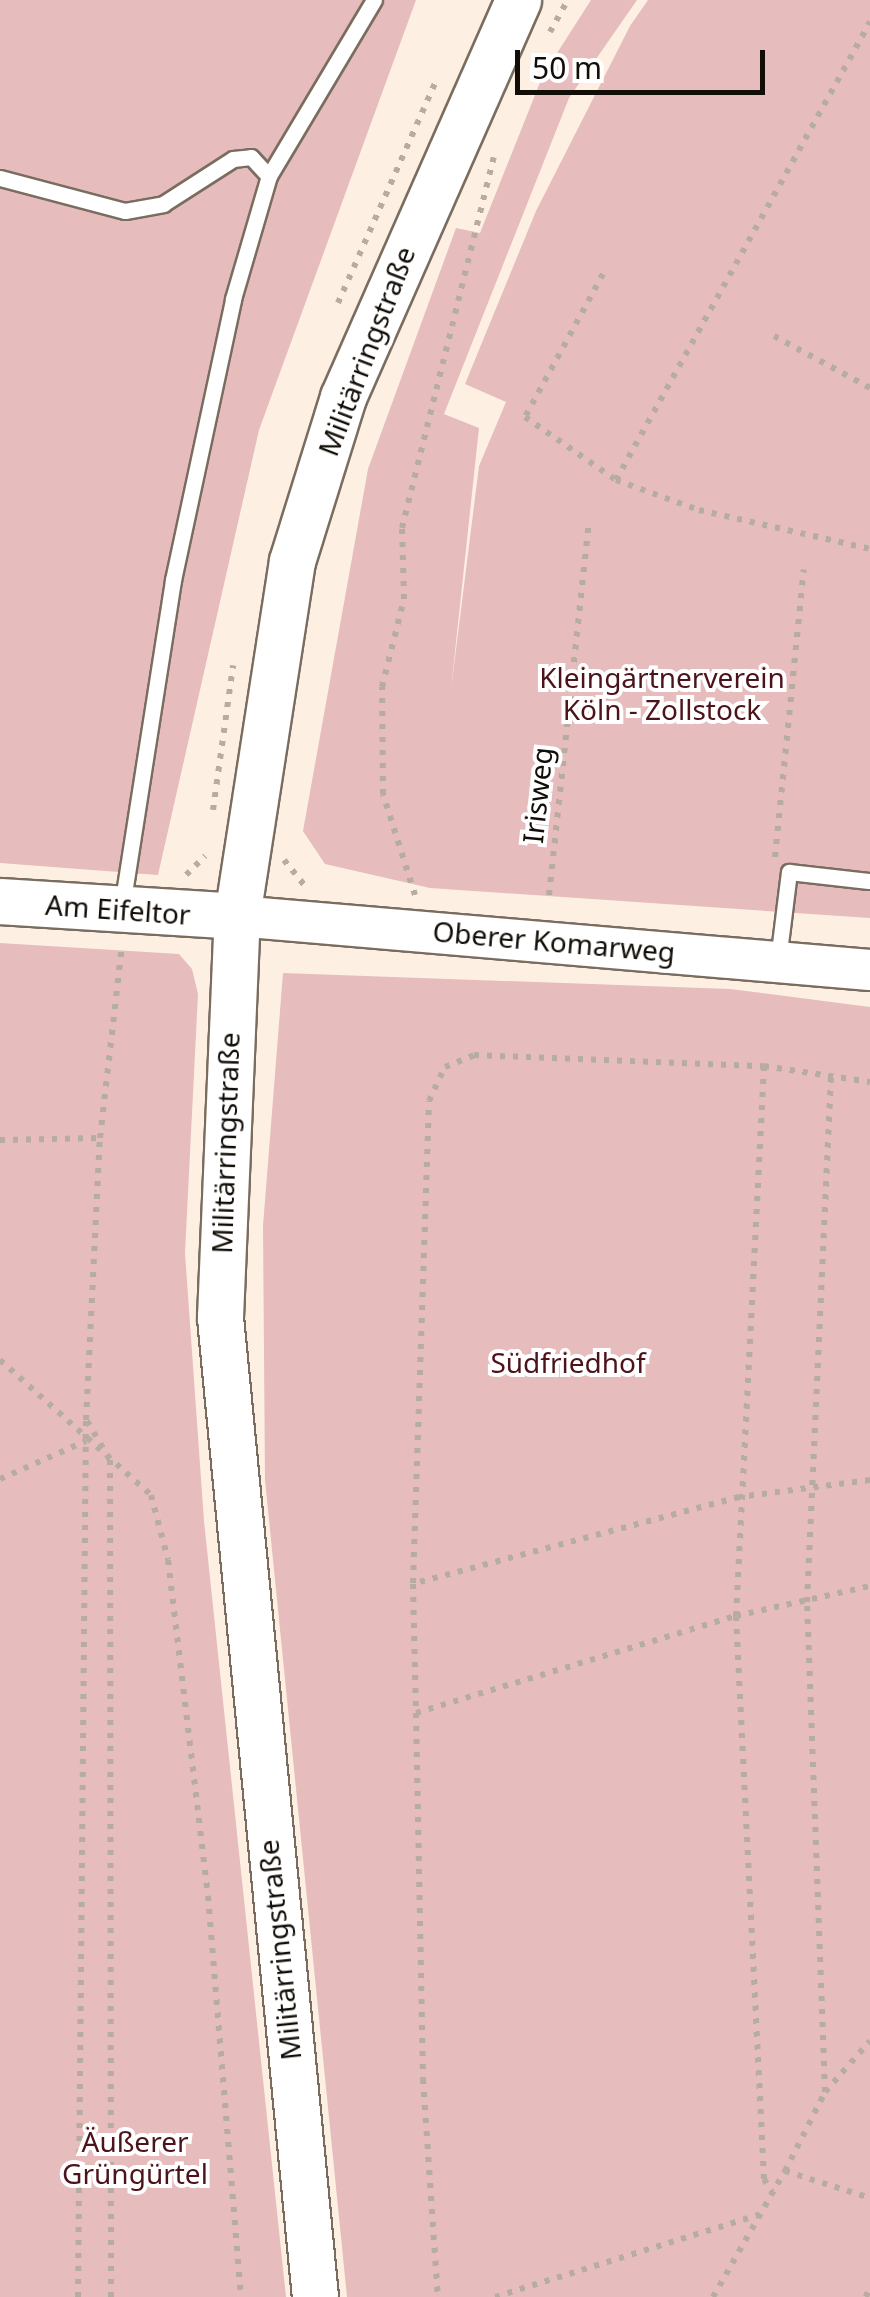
<!DOCTYPE html>
<meta charset="utf-8">
<style>
body{margin:0}
#map{position:relative;width:870px;height:2297px;overflow:hidden;background:#fdf0e3;font-family:"Noto Sans",sans-serif}
div>[style]{position:absolute}
.green>*{inset:0;background:#e6bcbd}
.path>*{height:6px;margin-top:-3px;transform-origin:0;background:repeating-linear-gradient(90deg,#b6aca1 0 5px,transparent 0 13px)}
.roads{filter:drop-shadow(2px 0 #7a6d5f) drop-shadow(-2px 0 #7a6d5f) drop-shadow(0 2px #7a6d5f) drop-shadow(0 -2px #7a6d5f)}
.service>*{height:15px;margin:-7.5px;padding:0 7.5px;transform-origin:7.5px;border-radius:7.5px;background:#fff}
.tertiary>*{height:40px;margin:-20px;padding:0 20px;transform-origin:20px;border-radius:20px;background:#fff}
.secondary>*{height:45px;margin:-22.5px;padding:0 22.5px;transform-origin:22.5px;border-radius:22.5px;background:#fff}
span{translate:-50% -50%;white-space:nowrap;text-align:center;line-height:1.15;-webkit-text-stroke:8px #fff;paint-order:stroke}
.street-label{font-size:28px;color:#120d07}
.park-label{font-size:28px;color:#4d131a}
.scale{position:absolute;left:515px;top:50px;width:250px;height:45px;box-sizing:border-box;border:5px solid #120d07;border-top:0;padding-left:12px;font-size:30px;line-height:35px;white-space:nowrap;color:#120d07;-webkit-text-stroke:8px #fff;paint-order:stroke}
</style>
<div id="map">
<div class="green">
<div style="clip-path:polygon(0 0,416px 0,259px 430px,158px 875px,0 863px)"></div>
<div style="clip-path:polygon(591px 0,637px 0,569px 98px,444px 414px,479px 428px,451px 689px,479px 466px,506px 402px,465px 384px,536px 211px,630px 26px,648px 0,870px 0,870px 918px,430px 888px,325px 864px,303px 831px,368px 469px,456px 228px,480px 233px,543px 75px)"></div>
<div style="clip-path:polygon(0 943px,179px 954px,192px 969px,198px 994px,185px 1253px,204px 1521px,286px 2297px,0 2297px)"></div>
<div style="clip-path:polygon(283px 973px,730px 989px,870px 1007px,870px 2297px,347px 2297px,265px 1480px,263px 1226px)"></div>
</div>
<div class="path">
<div style="left:550px;top:32px;width:37px;rotate:-61deg"></div>
<div style="left:603px;top:274px;width:163px;rotate:118.6deg"></div>
<div style="left:525px;top:417px;width:111px;rotate:34.7deg"></div>
<div style="left:616px;top:480px;width:88px;rotate:19.9deg"></div>
<div style="left:699px;top:510px;width:175px;rotate:12.8deg"></div>
<div style="left:338px;top:303px;width:243px;rotate:-66.2deg"></div>
<div style="left:774px;top:336px;width:109px;rotate:28.4deg"></div>
<div style="left:616px;top:480px;width:524px;rotate:-60.99deg"></div>
<div style="left:213px;top:810px;width:146px;rotate:-82.1deg"></div>
<div style="left:775px;top:857px;width:289px;rotate:-84.3deg"></div>
<div style="left:284px;top:860px;width:32px;rotate:51deg"></div>
<div style="left:186px;top:875px;width:27px;rotate:-45deg"></div>
<div style="left:415px;top:895px;width:106px;rotate:-107.6deg"></div>
<div style="left:383px;top:794px;width:107px;rotate:-90.5deg"></div>
<div style="left:382px;top:687px;width:91px;rotate:-76deg"></div>
<div style="left:404px;top:599px;width:71px;rotate:-91.6deg"></div>
<div style="left:402px;top:528px;width:382px;rotate:-76.1deg"></div>
<div style="left:549px;top:895px;width:377px;rotate:-83.9deg"></div>
<div style="left:764px;top:1066px;width:551px;rotate:92.91deg"></div>
<div style="left:736px;top:1616px;width:564px;rotate:87.15deg"></div>
<div style="left:764px;top:2179px;width:15px;rotate:58deg"></div>
<div style="left:0;top:1140px;width:100px;rotate:-1.1deg"></div>
<div style="left:0;top:1360px;width:203px;rotate:41.8deg"></div>
<div style="left:151px;top:1495px;width:67px;rotate:75.3deg"></div>
<div style="left:168px;top:1560px;width:338px;rotate:83.2deg"></div>
<div style="left:208px;top:1896px;width:402px;rotate:85.3deg"></div>
<div style="left:87px;top:1421px;width:45px;rotate:59.5deg"></div>
<div style="left:110px;top:1460px;width:837px;rotate:89.93deg"></div>
<div style="left:0;top:1479px;width:94px;rotate:-23.8deg"></div>
<div style="left:870px;top:1480px;width:132px;rotate:172.6deg"></div>
<div style="left:739px;top:1497px;width:337px;rotate:165.1deg"></div>
<div style="left:413px;top:1584px;width:129px;rotate:88.7deg"></div>
<div style="left:416px;top:1713px;width:334px;rotate:-16.9deg"></div>
<div style="left:736px;top:1616px;width:137px;rotate:-12.6deg"></div>
<div style="left:413px;top:1583px;width:482px;rotate:-88.1deg"></div>
<div style="left:429px;top:1101px;width:38px;rotate:-65deg"></div>
<div style="left:445px;top:1067px;width:31px;rotate:-22deg"></div>
<div style="left:474px;top:1055px;width:290px;rotate:2.2deg"></div>
<div style="left:764px;top:1066px;width:107px;rotate:8.6deg"></div>
<div style="left:416px;top:1713px;width:366px;rotate:88.9deg"></div>
<div style="left:423px;top:2079px;width:219px;rotate:86.1deg"></div>
<div style="left:825px;top:2092px;width:490px;rotate:-92.1deg"></div>
<div style="left:807px;top:1602px;width:528px;rotate:-87.39deg"></div>
<div style="left:785px;top:2171px;width:89px;rotate:-63.1deg"></div>
<div style="left:825px;top:2092px;width:68px;rotate:-48.6deg"></div>
<div style="left:78px;top:2297px;width:877px;rotate:-89.48deg"></div>
<div style="left:86px;top:1420px;width:282px;rotate:-87.2deg"></div>
<div style="left:100px;top:1138px;width:193px;rotate:-83.5deg"></div>
<div style="left:495px;top:2297px;width:276px;rotate:-17.3deg"></div>
<div style="left:713px;top:2297px;width:145px;rotate:-60.3deg"></div>
<div style="left:785px;top:2171px;width:89px;rotate:17.6deg"></div>
<div style="left:866px;top:2297px;width:12px;rotate:-70deg"></div>
</div>
<div class="roads">
<div class="service">
<div style="left:0;top:178px;width:129px;rotate:14.8deg"></div>
<div style="left:125px;top:211px;width:39px;rotate:-10deg"></div>
<div style="left:163px;top:204px;width:83px;rotate:-32.7deg"></div>
<div style="left:233px;top:159px;width:18px;rotate:-6deg"></div>
<div style="left:251px;top:157px;width:26px;rotate:47deg"></div>
<div style="left:122px;top:906px;width:330px;rotate:-81.1deg"></div>
<div style="left:173px;top:580px;width:287px;rotate:-77.9deg"></div>
<div style="left:233px;top:299px;width:128px;rotate:-73.7deg"></div>
<div style="left:269px;top:176px;width:205px;rotate:-59.2deg"></div>
<div style="left:778px;top:960px;width:89px;rotate:-82.9deg"></div>
<div style="left:789px;top:872px;width:80px;rotate:6.5deg"></div>
</div>
<div class="tertiary">
<div style="left:237px;top:916px;width:635px;rotate:4.88deg"></div>
</div>
<div class="secondary">
<div style="left:0;top:901px;width:237px;rotate:3.6deg"></div>
<div style="left:315px;top:2297px;width:985px;rotate:-95.54deg"></div>
<div style="left:220px;top:1317px;width:401px;rotate:-87.6deg"></div>
<div style="left:237px;top:916px;width:359px;rotate:-81.2deg"></div>
<div style="left:292px;top:561px;width:172px;rotate:-72.7deg"></div>
<div style="left:343px;top:397px;width:434px;rotate:-66.2deg"></div>
</div>
</div>
<div class="street-label">
<span style="left:366px;top:351px;rotate:-69deg">Militärringstraße</span>
<span style="left:537px;top:795px;rotate:-84deg">Irisweg</span>
<span style="left:118px;top:909px;rotate:4deg">Am Eifeltor</span>
<span style="left:554px;top:941px;rotate:5deg">Oberer Komarweg</span>
<span style="left:225px;top:1143px;rotate:-88deg">Militärringstraße</span>
<span style="left:279px;top:1950px;rotate:-96deg">Militärringstraße</span>
</div>
<div class="park-label">
<span style="left:662px;top:693px">Kleingärtnerverein<br>Köln - Zollstock</span>
<span style="left:568px;top:1362px">Südfriedhof</span>
<span style="left:135px;top:2157px">Äußerer<br>Grüngürtel</span>
</div>
<div class="scale">50 m</div>
</div>
